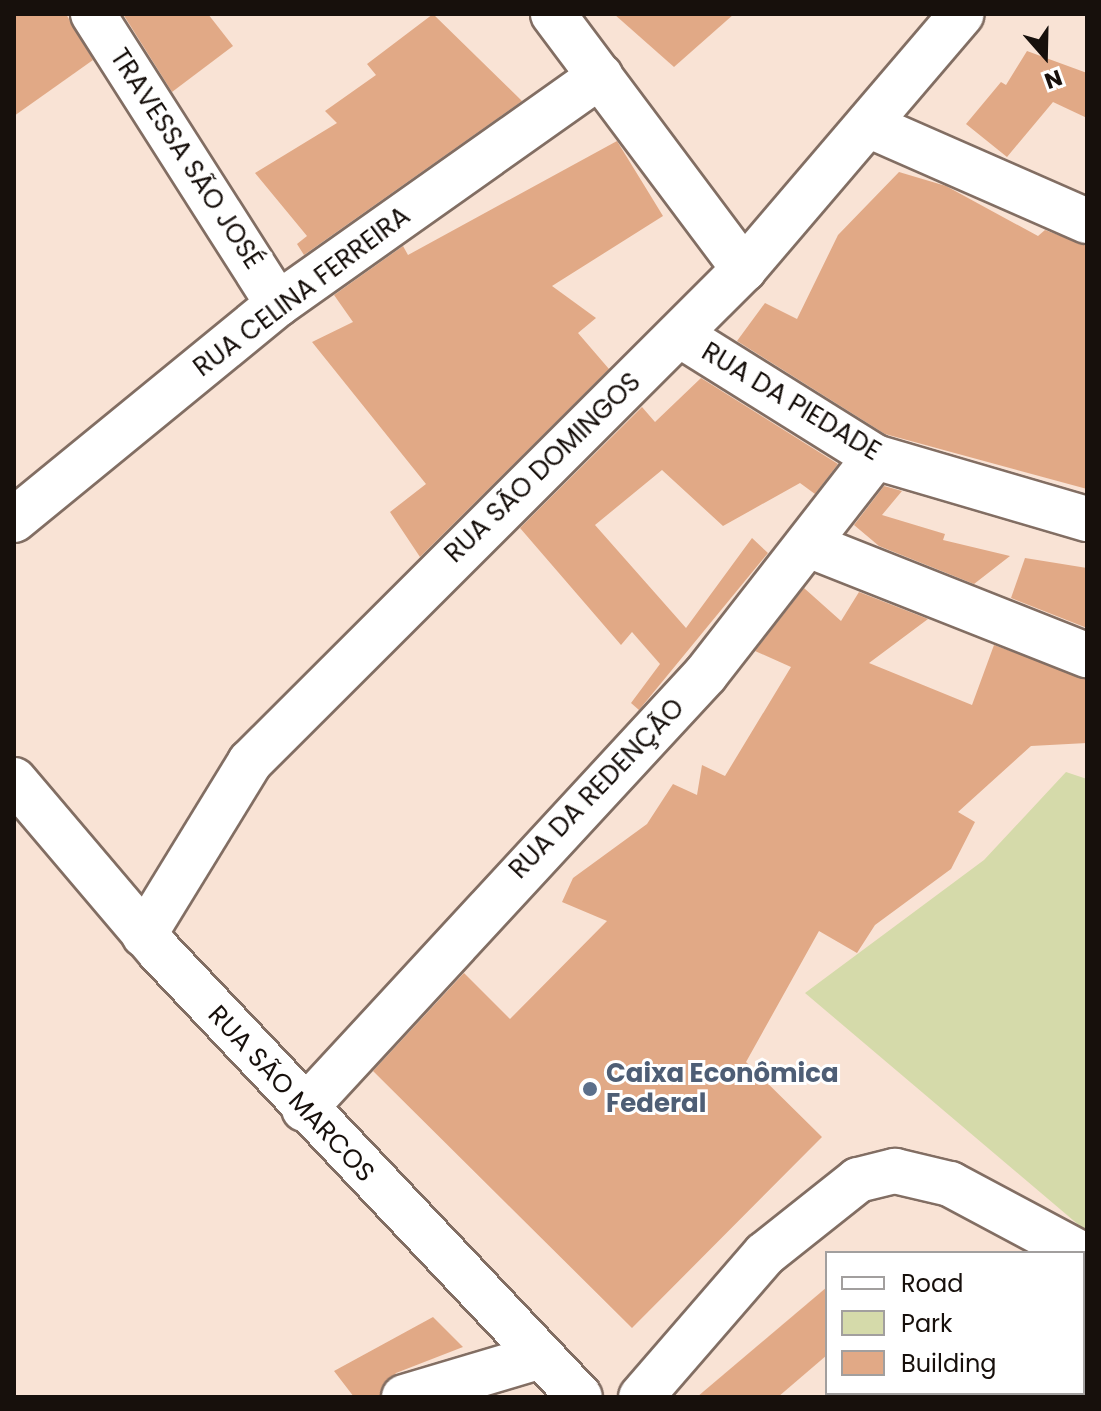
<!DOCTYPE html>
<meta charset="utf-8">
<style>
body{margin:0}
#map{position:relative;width:1101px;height:1411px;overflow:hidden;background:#f9e3d5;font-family:Poppins,sans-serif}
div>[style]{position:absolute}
.green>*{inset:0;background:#d5daaa}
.building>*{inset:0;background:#e1a986}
.roads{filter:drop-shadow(2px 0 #826e63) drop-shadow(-2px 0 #826e63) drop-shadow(0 2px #826e63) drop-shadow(0 -2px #826e63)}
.minor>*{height:44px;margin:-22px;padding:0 22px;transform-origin:22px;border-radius:22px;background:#fff}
.major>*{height:44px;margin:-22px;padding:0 22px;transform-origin:22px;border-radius:22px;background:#fff}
.dots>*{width:22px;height:22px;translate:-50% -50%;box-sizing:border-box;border:4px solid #fff;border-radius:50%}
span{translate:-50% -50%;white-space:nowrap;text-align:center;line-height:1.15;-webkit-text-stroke:6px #fff;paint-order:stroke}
.street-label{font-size:26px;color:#17100c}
.service-label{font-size:26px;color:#4e5e75;font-weight:700}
.left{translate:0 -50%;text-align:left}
.frame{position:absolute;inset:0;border:16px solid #17100c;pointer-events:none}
.legend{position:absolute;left:825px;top:1251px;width:260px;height:144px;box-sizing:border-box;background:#fff;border:2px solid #a29f9e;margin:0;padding:10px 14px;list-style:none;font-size:24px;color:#17100c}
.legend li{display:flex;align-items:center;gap:16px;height:40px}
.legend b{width:40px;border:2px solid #a29f9e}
.north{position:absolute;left:1005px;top:16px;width:80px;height:80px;-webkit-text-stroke:6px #fff;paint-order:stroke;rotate:160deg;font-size:22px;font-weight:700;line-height:32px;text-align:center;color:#17100c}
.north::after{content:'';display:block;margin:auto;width:28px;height:36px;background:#17100c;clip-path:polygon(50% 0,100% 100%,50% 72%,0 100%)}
</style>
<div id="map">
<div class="green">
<div style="clip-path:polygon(1066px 772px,1087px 779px,1087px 1232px,805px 993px,984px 860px)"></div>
</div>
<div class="building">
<div style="clip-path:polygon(14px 14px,66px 14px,93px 60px,14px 116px)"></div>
<div style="clip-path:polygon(123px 14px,208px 14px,233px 46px,172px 92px)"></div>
<div style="clip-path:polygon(433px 14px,522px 101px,304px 255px,297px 244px,307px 236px,255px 173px,337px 123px,325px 111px,376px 75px,367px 64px)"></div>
<div style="clip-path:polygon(614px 14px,734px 14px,674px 67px)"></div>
<div style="clip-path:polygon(1027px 51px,1087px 73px,1087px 118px,1053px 102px,1007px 157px,966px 124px,1001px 82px,1006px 85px)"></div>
<div style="clip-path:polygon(617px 141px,663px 216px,552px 286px,596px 318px,578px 333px,609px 369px,420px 557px,390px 512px,426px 484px,312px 342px,353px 322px,334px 295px,403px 246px,408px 255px)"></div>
<div style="clip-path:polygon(899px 172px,946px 186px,1038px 236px,1045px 230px,1087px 246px,1087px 489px,885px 434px,737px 341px,765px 303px,797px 319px,838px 235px)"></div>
<div style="clip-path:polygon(701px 378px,838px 464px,815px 494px,800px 483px,723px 526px,662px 470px,595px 525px,686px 628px,752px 538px,768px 553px,639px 710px,631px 703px,660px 664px,632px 632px,621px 645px,520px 528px,642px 407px,655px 422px)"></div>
<div style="clip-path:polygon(884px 486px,902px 491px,882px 515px,945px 534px,943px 540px,1010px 556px,974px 584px,879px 546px,854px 525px)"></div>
<div style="clip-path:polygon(1025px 558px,1087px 568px,1087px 628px,1011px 598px)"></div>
<div style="clip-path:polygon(804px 588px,841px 621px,859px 592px,928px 619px,869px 663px,972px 705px,994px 645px,1087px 679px,1087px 743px,1031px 746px,958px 812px,975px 822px,951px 869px,875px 925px,857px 953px,819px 931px,746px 1062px,822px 1137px,632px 1328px,373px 1071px,464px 973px,510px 1019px,607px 921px,562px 902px,573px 878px,647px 824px,673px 784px,697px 795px,702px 765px,725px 776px,791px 667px,755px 651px)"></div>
<div style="clip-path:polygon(827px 1287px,827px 1355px,778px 1397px,697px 1397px)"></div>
<div style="clip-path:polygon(433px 1317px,463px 1347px,396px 1373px,380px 1397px,354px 1397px,334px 1371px)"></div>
</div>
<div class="roads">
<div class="minor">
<div style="left:93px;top:14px;width:344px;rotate:57.5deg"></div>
<div style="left:553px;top:14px;width:319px;rotate:53.2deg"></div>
<div style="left:868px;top:125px;width:239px;rotate:23.7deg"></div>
<div style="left:680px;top:335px;width:230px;rotate:32deg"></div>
<div style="left:875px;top:457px;width:221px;rotate:16.3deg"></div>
<div style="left:14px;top:520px;width:341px;rotate:-39.3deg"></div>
<div style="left:278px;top:304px;width:395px;rotate:-35.3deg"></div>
<div style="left:811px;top:546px;width:297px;rotate:21.6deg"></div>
<div style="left:144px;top:935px;width:203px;rotate:-58.5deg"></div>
<div style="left:250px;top:762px;width:698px;rotate:-44.94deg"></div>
<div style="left:744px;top:269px;width:335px;rotate:-49.5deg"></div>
<div style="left:304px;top:1109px;width:592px;rotate:-47.26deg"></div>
<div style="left:706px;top:674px;width:275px;rotate:-52.1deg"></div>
<div style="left:404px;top:1397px;width:140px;rotate:-16.6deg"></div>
<div style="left:641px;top:1397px;width:189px;rotate:-49.1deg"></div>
<div style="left:765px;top:1254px;width:119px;rotate:-38.5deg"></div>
<div style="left:858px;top:1180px;width:38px;rotate:-14deg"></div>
<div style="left:895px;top:1171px;width:57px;rotate:13.3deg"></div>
<div style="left:950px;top:1184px;width:146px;rotate:28.1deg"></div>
</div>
<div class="major">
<div style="left:14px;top:780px;width:224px;rotate:49.7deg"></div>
<div style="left:159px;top:951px;width:613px;rotate:46.65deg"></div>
</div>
</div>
<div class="dots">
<div style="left:590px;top:1089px;background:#5c6f8a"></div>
</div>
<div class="street-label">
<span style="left:186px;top:159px;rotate:57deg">TRAVESSA SÃO JOSÉ</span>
<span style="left:302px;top:292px;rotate:-37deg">RUA CELINA FERREIRA</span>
<span style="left:791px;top:402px;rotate:31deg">RUA DA PIEDADE</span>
<span style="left:543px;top:468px;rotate:-44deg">RUA SÃO DOMINGOS</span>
<span style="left:597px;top:789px;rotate:-46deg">RUA DA REDENÇÃO</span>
<span style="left:291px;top:1094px;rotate:47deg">RUA SÃO MARCOS</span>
</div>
<div class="service-label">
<span class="left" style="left:606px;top:1089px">Caixa Econômica<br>Federal</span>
</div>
<div class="frame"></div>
<ul class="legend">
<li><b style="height:10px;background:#fff"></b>Road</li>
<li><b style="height:22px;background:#d5daaa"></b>Park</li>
<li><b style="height:22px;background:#e1a986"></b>Building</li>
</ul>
<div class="north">N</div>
</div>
